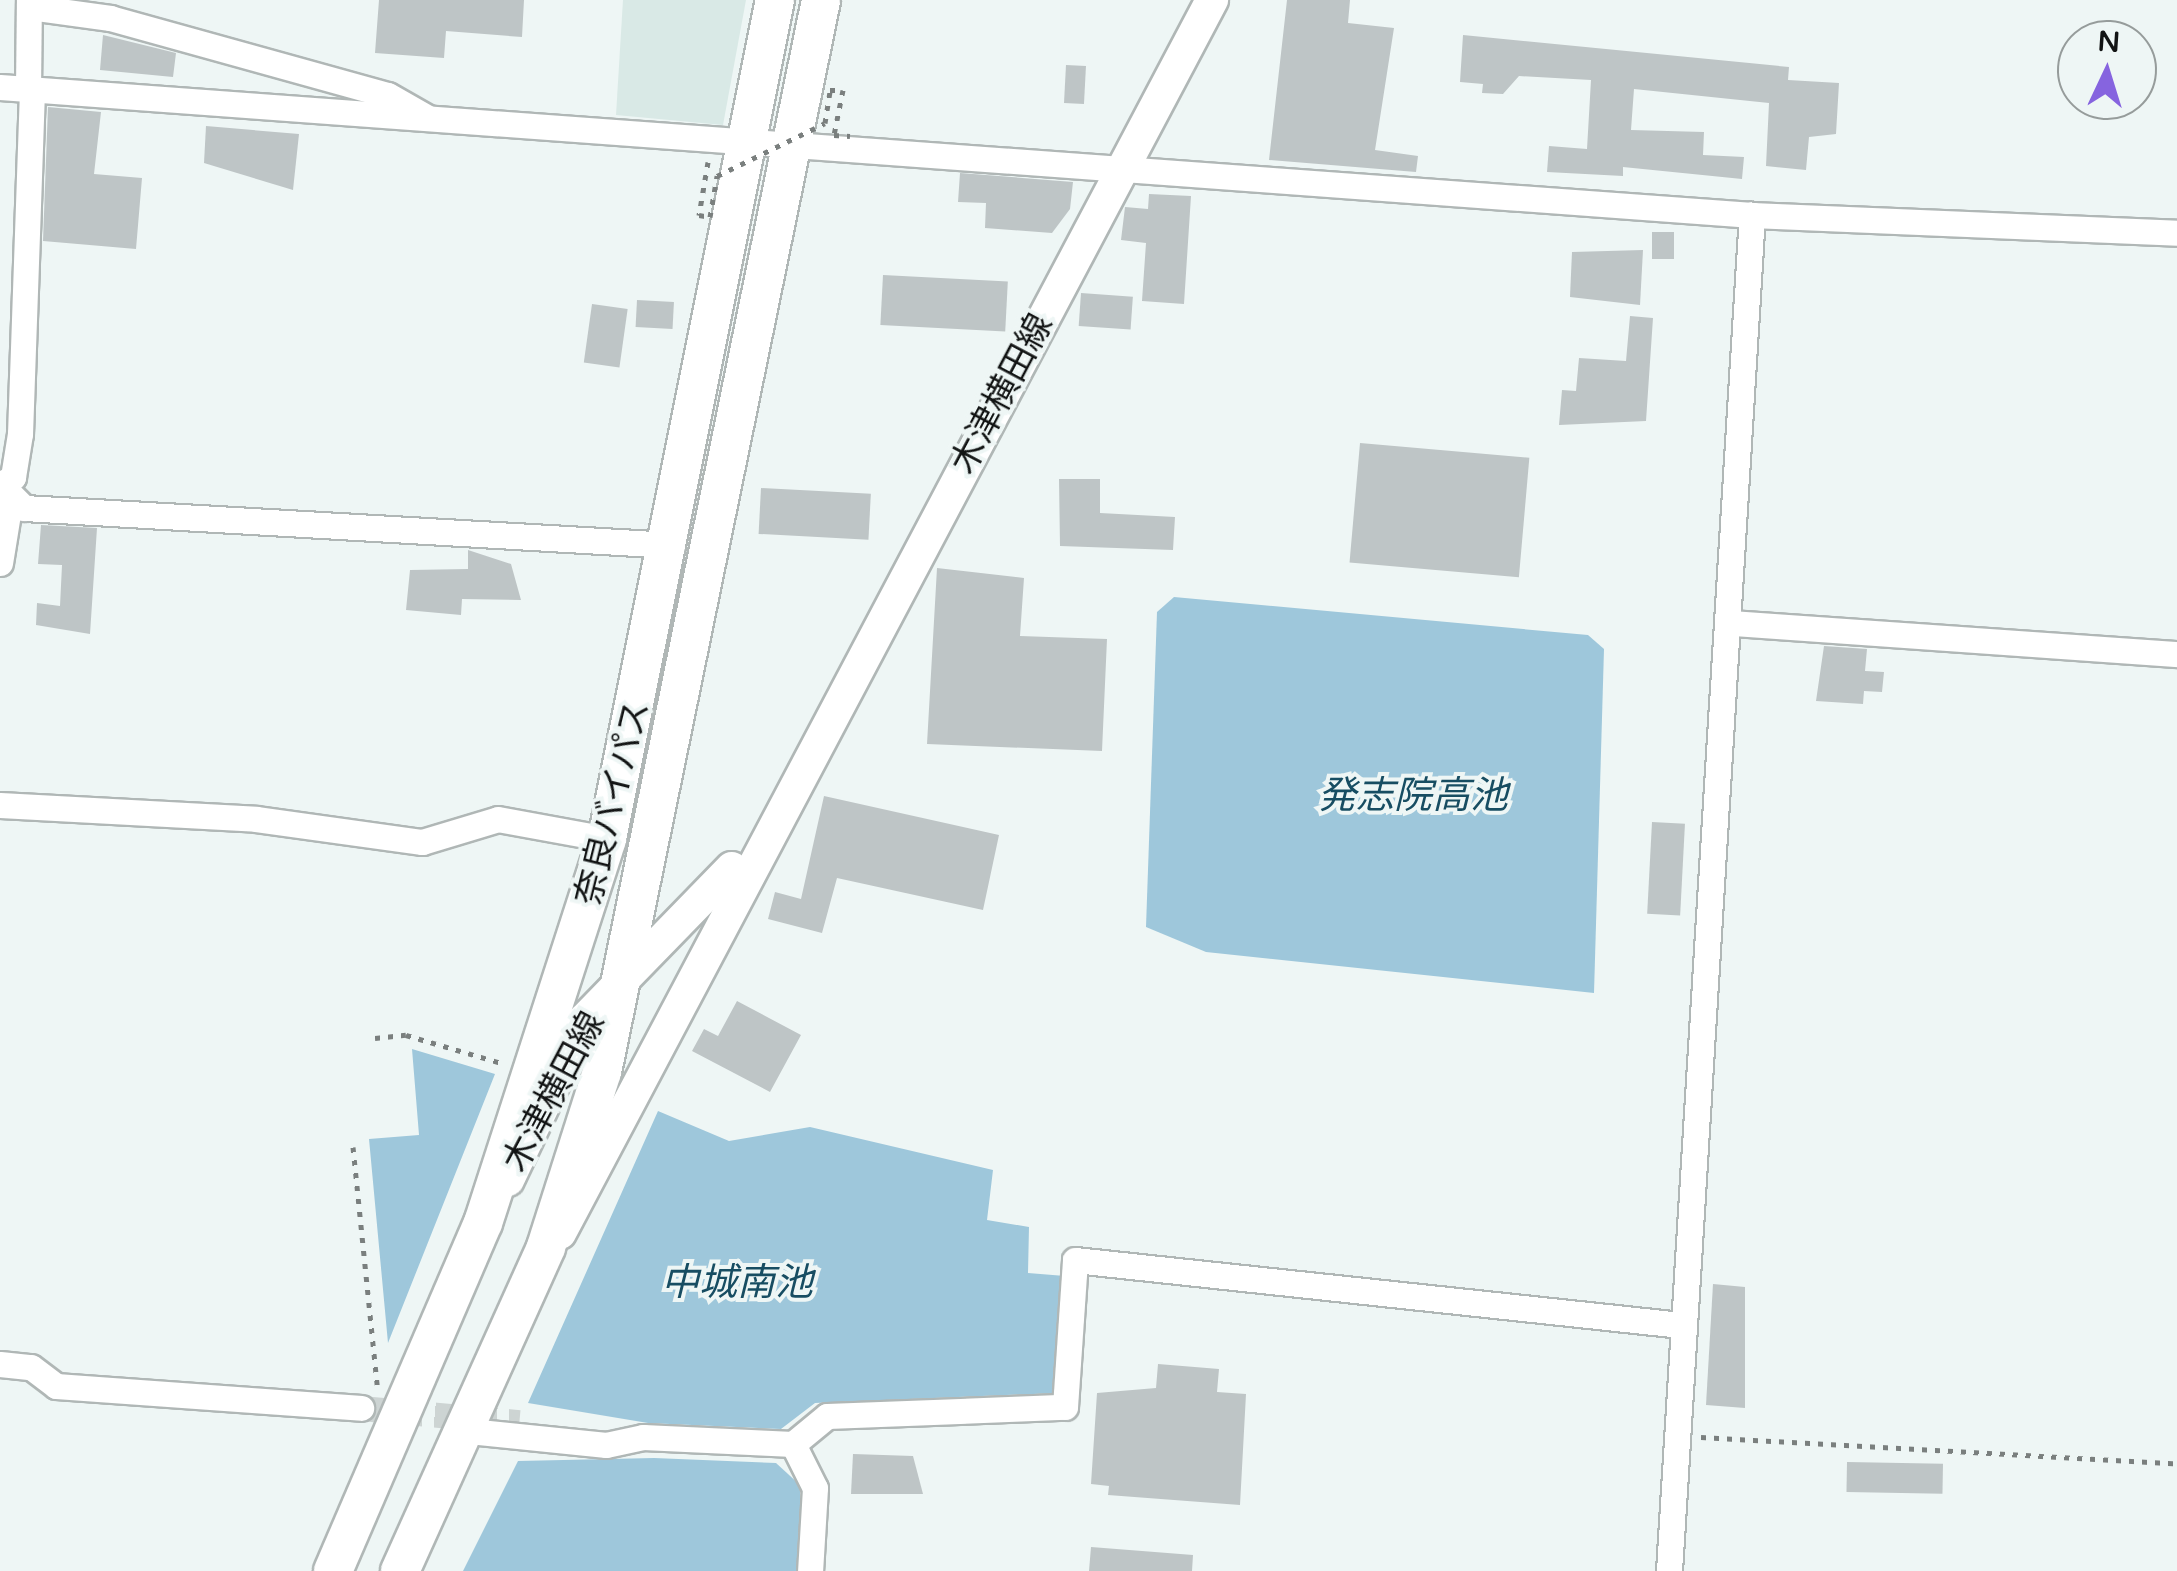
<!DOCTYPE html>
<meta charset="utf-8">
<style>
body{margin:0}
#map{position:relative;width:2177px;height:1571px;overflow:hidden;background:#eef6f5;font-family:"Varela Round","Noto Sans JP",sans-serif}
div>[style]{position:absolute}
.built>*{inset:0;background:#d9e9e6}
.water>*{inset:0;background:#9ec7db}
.building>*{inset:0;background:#bec5c6;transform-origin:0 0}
.minor-tunnel>*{height:25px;margin-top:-12.5px;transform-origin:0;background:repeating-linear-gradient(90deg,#cdd4d3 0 25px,transparent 0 37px)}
.path>*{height:5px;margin-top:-2.5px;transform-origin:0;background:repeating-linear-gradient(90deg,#7a7f7e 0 5px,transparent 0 13px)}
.roads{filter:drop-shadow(2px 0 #b0b7b6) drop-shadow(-2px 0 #b0b7b6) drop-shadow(0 2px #b0b7b6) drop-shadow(0 -2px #b0b7b6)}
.minor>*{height:25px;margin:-12.5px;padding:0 12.5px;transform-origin:12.5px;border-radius:12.5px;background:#fff}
.major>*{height:32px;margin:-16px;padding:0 16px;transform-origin:16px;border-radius:16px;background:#fff}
.highway>*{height:38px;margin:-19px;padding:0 19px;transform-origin:19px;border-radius:19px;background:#fff}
.path-bridge>*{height:5px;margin-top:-2.5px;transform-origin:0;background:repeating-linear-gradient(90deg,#7a7f7e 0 5px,transparent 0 13px)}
span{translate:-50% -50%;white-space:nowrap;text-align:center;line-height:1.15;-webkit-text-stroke:8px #eef6f5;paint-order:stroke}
.street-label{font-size:35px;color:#121414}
.water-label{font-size:38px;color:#174d62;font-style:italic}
.north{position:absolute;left:2057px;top:20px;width:100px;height:100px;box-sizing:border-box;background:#eef6f5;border:2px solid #969c9b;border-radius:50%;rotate:4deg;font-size:28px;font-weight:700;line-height:40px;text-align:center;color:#121414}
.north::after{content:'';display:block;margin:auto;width:35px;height:45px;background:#8664df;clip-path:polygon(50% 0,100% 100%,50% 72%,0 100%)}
</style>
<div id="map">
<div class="built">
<div style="clip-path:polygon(623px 0,746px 0,723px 125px,616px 115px)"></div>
</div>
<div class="water">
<div style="clip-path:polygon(1174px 597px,1588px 635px,1604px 649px,1594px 993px,1206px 952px,1146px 927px,1157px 612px)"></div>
<div style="clip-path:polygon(412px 1049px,495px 1074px,388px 1343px,369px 1139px,419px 1135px)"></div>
<div style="clip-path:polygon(658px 1111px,729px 1141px,810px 1127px,993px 1170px,987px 1220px,1029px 1227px,1028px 1273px,1065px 1276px,1057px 1393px,815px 1403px,781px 1429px,648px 1423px,528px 1403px)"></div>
<div style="clip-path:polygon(654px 1458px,776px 1463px,800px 1485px,800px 1571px,463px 1571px,518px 1461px)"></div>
</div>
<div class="building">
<div style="clip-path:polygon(379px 0,524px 0,522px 37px,446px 31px,444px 58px,375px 53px)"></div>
<div style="clip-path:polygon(1287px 0,1350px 0,1348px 23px,1394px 28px,1375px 150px,1418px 156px,1416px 172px,1269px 160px)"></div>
<div style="clip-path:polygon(103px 35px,176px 53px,173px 77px,100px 70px)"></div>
<div style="clip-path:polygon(1463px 35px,1789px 67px,1788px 80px,1839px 83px,1836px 134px,1809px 137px,1806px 170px,1766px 166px,1769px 103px,1634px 89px,1631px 130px,1704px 132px,1703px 155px,1744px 157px,1742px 179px,1623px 167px,1623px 176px,1547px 172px,1549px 146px,1587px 149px,1591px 80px,1519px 76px,1503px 94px,1482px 93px,1483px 84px,1460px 82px)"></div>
<div style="left:1066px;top:65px;width:20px;height:38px;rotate:3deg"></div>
<div style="clip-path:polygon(48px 107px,101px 112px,94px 174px,142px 178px,136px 249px,43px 241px)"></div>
<div style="clip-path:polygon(206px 126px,299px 134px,293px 190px,204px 163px)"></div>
<div style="clip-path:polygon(960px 173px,1073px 182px,1070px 209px,1052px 233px,985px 228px,986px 203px,958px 202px)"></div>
<div style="clip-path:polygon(1149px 194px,1191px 196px,1184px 304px,1142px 301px,1146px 243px,1121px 240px,1125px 207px,1148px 209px)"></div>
<div style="left:1652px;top:232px;width:22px;height:27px"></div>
<div style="clip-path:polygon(1643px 250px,1640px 305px,1570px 297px,1572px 252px)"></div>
<div style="left:883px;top:275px;width:125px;height:50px;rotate:3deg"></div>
<div style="left:1081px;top:293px;width:52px;height:33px;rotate:4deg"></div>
<div style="left:637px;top:300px;width:37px;height:27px;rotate:3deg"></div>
<div style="left:592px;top:304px;width:36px;height:59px;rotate:8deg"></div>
<div style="clip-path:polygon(1630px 316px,1653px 318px,1646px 421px,1559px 425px,1562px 390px,1576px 391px,1579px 358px,1626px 361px)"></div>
<div style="left:1360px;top:443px;width:170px;height:120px;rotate:5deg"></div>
<div style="clip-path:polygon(1059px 479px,1100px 479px,1100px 513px,1175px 517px,1173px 550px,1060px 546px)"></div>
<div style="left:761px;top:488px;width:110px;height:46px;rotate:3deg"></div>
<div style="clip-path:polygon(41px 525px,97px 528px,90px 634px,36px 625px,37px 603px,60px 606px,62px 565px,38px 564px)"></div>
<div style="clip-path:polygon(468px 550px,511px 564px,521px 600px,462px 599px,461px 615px,406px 610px,410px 570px,468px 569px)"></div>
<div style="clip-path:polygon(937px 568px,1024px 578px,1020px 636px,1107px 639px,1102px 751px,927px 744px)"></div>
<div style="clip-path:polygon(1824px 646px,1867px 649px,1865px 671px,1884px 672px,1882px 692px,1864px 691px,1863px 704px,1816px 701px)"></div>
<div style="clip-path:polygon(824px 796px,999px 835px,983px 910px,837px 878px,822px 933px,768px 919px,775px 892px,801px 899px)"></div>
<div style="left:1652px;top:822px;width:33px;height:92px;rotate:3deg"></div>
<div style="clip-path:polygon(737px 1001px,801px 1035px,770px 1092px,692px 1051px,704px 1029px,718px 1036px)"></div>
<div style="clip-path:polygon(1713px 1284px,1745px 1287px,1745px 1408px,1706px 1405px)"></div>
<div style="clip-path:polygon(1158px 1364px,1219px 1369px,1217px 1392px,1246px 1394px,1240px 1505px,1108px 1495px,1109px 1486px,1091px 1484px,1097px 1393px,1156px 1388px)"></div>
<div style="clip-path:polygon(853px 1454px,913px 1456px,923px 1494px,851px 1494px)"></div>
<div style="left:1847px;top:1462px;width:96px;height:30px;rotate:1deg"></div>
<div style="clip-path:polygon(1091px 1547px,1193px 1555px,1192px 1571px,1089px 1571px)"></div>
</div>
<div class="minor-tunnel">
<div style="left:361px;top:1408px;width:159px;rotate:5.1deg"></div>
</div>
<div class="path">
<div style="left:375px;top:1038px;width:31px;rotate:-6deg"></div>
<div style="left:406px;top:1035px;width:99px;rotate:16.4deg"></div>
<div style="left:353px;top:1147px;width:239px;rotate:84.2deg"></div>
<div style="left:1701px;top:1437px;width:477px;rotate:3.2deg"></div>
</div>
<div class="roads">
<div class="minor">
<div style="left:30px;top:7px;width:81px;rotate:7.8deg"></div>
<div style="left:110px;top:18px;width:288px;rotate:15.5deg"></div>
<div style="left:388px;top:95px;width:46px;rotate:29.9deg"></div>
<div style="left:0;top:87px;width:1757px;rotate:4.18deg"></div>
<div style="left:1752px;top:215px;width:425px;rotate:2.4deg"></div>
<div style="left:28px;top:90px;width:90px;rotate:-89.4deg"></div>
<div style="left:0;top:484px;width:34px;rotate:45deg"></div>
<div style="left:24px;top:508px;width:649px;rotate:3.27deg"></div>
<div style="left:1px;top:484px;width:14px;rotate:-30deg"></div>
<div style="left:13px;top:477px;width:44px;rotate:-80.8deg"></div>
<div style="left:20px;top:434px;width:342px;rotate:-88deg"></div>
<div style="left:0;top:563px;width:63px;rotate:-80.8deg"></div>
<div style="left:1732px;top:623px;width:446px;rotate:4deg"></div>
<div style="left:0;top:805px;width:256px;rotate:3.1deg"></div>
<div style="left:256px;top:819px;width:168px;rotate:7.9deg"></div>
<div style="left:422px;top:842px;width:79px;rotate:-16.8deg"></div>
<div style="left:498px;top:819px;width:111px;rotate:10.4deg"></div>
<div style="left:0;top:1364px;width:31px;rotate:6deg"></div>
<div style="left:31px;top:1367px;width:31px;rotate:37deg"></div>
<div style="left:56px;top:1386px;width:306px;rotate:4.1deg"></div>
<div style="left:469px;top:1431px;width:138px;rotate:5.8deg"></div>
<div style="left:606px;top:1445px;width:38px;rotate:-12deg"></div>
<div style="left:643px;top:1437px;width:150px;rotate:2.7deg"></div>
<div style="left:793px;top:1444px;width:44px;rotate:-39.5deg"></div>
<div style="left:827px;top:1416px;width:238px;rotate:-2.2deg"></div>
<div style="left:1065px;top:1407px;width:147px;rotate:-86.1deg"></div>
<div style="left:1075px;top:1260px;width:609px;rotate:6.12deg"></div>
<div style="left:793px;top:1444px;width:49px;rotate:63.4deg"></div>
<div style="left:815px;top:1488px;width:83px;rotate:93.4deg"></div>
<div style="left:1669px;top:1571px;width:1359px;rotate:-86.5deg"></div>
</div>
<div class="major">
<div style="left:508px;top:1180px;width:177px;rotate:-64.6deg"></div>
<div style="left:584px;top:1020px;width:212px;rotate:-45.8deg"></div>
<div style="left:560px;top:1233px;width:1395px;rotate:-62.13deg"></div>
</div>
<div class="highway">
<div style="left:333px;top:1571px;width:379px;rotate:-66.7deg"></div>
<div style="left:483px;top:1223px;width:404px;rotate:-72.1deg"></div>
<div style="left:607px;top:839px;width:856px;rotate:-78.68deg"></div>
<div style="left:400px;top:1571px;width:355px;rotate:-65.7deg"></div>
<div style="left:546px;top:1247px;width:184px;rotate:-72.3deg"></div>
<div style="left:602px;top:1072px;width:1094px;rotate:-78.45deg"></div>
</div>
</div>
<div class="path-bridge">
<div style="left:708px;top:162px;width:54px;rotate:99.6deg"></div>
<div style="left:699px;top:215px;width:11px;rotate:10deg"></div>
<div style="left:710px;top:217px;width:42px;rotate:-80.3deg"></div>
<div style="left:717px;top:176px;width:120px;rotate:-26.1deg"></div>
<div style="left:825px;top:123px;width:33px;rotate:-81deg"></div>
<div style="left:830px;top:90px;width:13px"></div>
<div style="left:843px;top:90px;width:46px;rotate:101.3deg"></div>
<div style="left:834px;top:135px;width:16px;rotate:4deg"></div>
</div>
<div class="street-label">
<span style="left:1002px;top:394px;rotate:-62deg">木津横田線</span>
<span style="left:613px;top:803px;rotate:-76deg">奈良バイパス</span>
<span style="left:554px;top:1092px;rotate:-62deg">木津横田線</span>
</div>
<div class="water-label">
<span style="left:1413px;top:797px">発志院高池</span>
<span style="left:737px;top:1284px">中城南池</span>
</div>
<div class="north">N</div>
</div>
